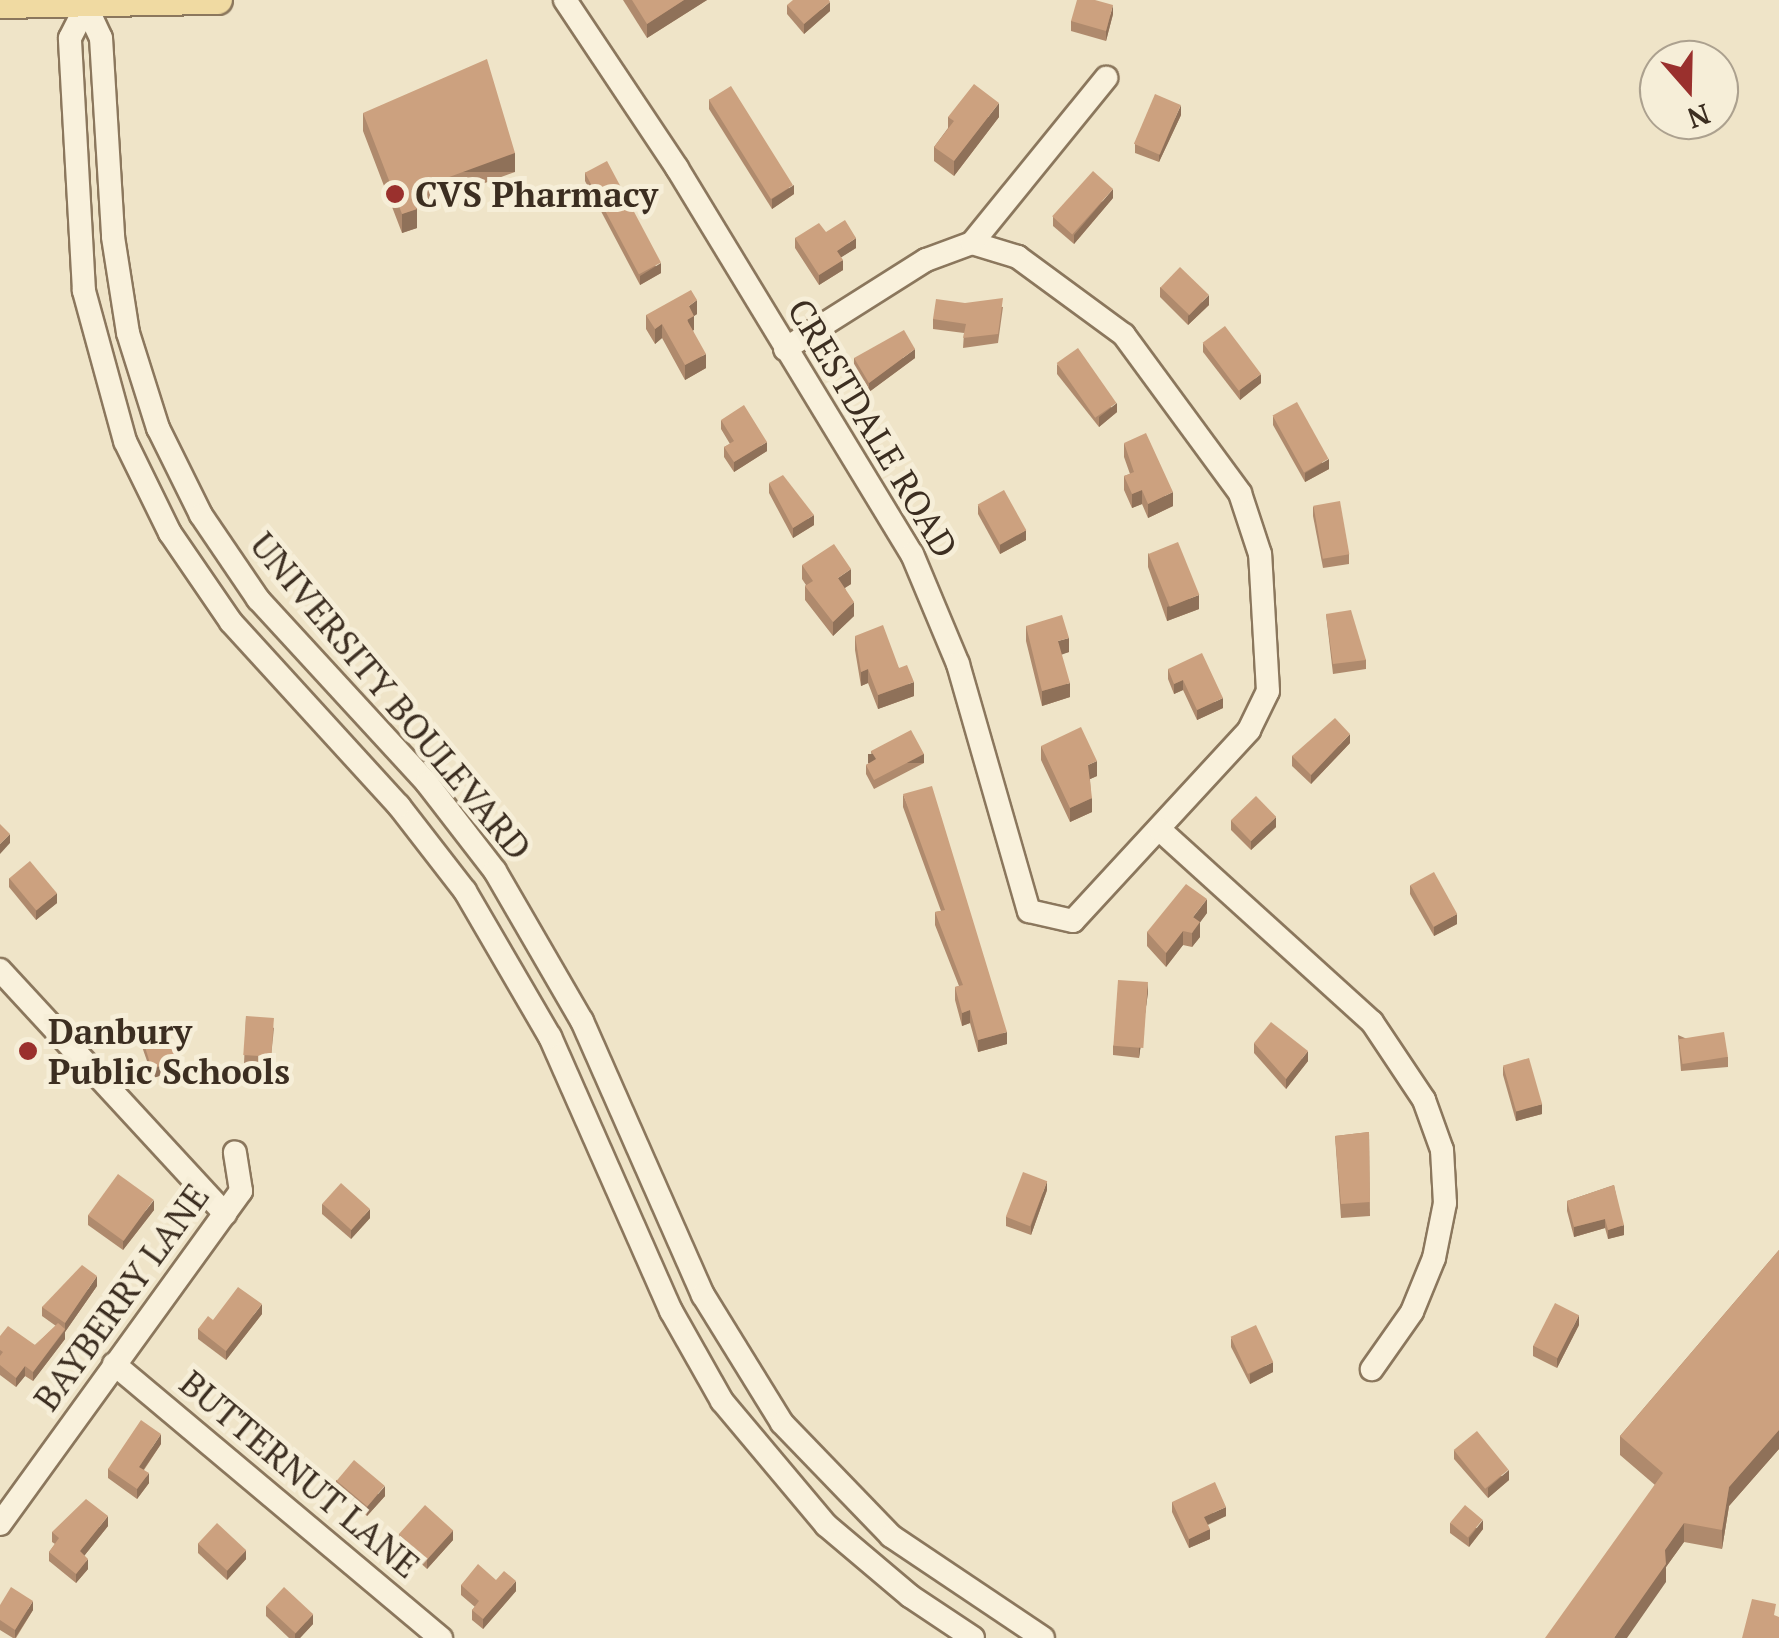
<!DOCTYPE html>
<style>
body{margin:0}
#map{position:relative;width:1779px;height:1638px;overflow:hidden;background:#efe4c8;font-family:"PT Serif",serif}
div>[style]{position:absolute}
.roads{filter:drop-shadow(2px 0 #8b775d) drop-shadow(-2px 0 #8b775d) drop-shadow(0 2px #8b775d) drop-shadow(0 -2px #8b775d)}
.minor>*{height:22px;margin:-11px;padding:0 11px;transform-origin:11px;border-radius:11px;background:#f9f1dc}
.major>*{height:28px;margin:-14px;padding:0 14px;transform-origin:14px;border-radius:14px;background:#f0daa2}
.wall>*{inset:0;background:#af8a6d}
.shaded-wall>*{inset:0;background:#8f7159;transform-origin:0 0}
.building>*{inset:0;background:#cca17f;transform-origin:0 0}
.dots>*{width:28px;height:28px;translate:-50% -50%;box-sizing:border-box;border:5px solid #f6eed8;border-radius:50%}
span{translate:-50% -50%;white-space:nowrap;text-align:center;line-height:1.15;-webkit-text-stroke:10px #f6eed8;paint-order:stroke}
.poi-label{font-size:35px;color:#3c2e21;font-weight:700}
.left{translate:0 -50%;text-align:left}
.street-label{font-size:35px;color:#3c2e21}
.north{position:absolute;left:1639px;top:40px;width:100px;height:100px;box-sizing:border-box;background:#f6eed8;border:2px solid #aca18f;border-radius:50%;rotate:160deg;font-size:28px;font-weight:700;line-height:40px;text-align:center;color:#3c2e21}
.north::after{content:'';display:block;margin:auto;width:35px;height:45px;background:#9a302d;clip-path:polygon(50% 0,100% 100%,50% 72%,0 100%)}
</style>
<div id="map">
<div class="roads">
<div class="minor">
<div style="left:565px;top:0;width:202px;rotate:56.3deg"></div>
<div style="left:677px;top:168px;width:452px;rotate:58.7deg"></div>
<div style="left:912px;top:554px;width:119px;rotate:67.3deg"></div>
<div style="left:958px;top:664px;width:257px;rotate:74deg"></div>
<div style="left:1029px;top:911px;width:45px;rotate:12.8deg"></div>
<div style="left:1073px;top:921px;width:260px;rotate:-47.3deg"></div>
<div style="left:1249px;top:730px;width:43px;rotate:-64deg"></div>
<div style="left:1268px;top:691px;width:137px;rotate:-93.3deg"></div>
<div style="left:1260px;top:554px;width:64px;rotate:-108.2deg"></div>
<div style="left:1240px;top:493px;width:196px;rotate:-126.3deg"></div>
<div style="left:1124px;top:335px;width:132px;rotate:-143.7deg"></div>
<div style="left:1018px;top:257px;width:48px;rotate:-163.1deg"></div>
<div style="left:785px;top:349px;width:167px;rotate:-32.3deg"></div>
<div style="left:926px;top:260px;width:49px;rotate:-20.3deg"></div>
<div style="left:972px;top:243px;width:213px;rotate:-50.9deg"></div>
<div style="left:1159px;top:829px;width:287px;rotate:42.2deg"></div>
<div style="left:1372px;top:1022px;width:94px;rotate:56.3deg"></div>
<div style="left:1424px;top:1100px;width:53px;rotate:70.2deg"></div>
<div style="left:1442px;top:1150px;width:53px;rotate:86.8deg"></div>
<div style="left:1445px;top:1203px;width:56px;rotate:101.3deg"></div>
<div style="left:1434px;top:1258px;width:58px;rotate:112.2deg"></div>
<div style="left:1412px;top:1312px;width:70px;rotate:125.1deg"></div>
<div style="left:0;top:970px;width:332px;rotate:47.3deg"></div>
<div style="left:114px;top:1364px;width:427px;rotate:40deg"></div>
<div style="left:0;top:1524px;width:411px;rotate:-54.1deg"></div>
<div style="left:241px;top:1191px;width:39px;rotate:-99deg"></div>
<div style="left:973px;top:1638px;width:76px;rotate:-146.3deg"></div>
<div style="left:910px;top:1596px;width:110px;rotate:-139.8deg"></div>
<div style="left:826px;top:1525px;width:162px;rotate:-130deg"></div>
<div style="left:722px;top:1401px;width:103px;rotate:-119.5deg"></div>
<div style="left:671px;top:1311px;width:300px;rotate:-113.8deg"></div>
<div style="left:550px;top:1037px;width:169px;rotate:-120.2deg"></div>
<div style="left:465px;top:891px;width:108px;rotate:-127.8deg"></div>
<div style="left:399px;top:806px;width:249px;rotate:-132.4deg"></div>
<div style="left:231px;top:622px;width:108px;rotate:-124.4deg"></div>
<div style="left:170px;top:533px;width:102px;rotate:-116.1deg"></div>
<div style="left:125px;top:441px;width:156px;rotate:-105.3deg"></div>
<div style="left:84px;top:291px;width:253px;rotate:-93.2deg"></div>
<div style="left:70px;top:38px;width:36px;rotate:-63deg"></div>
<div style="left:86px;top:6px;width:35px;rotate:65deg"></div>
<div style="left:101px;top:38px;width:199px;rotate:86.5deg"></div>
<div style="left:113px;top:237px;width:97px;rotate:81.1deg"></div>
<div style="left:128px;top:333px;width:100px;rotate:72.5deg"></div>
<div style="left:158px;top:428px;width:97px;rotate:63.7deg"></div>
<div style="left:201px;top:515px;width:102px;rotate:55.8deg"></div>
<div style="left:258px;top:599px;width:250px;rotate:47.4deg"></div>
<div style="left:427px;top:783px;width:111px;rotate:52.3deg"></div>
<div style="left:495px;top:871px;width:173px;rotate:59.9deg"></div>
<div style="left:582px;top:1021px;width:300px;rotate:66.2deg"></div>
<div style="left:703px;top:1295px;width:150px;rotate:58.3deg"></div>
<div style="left:782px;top:1423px;width:157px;rotate:46deg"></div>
<div style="left:891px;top:1536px;width:183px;rotate:33.9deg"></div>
</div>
<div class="major">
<div style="left:0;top:4px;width:218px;rotate:-1.1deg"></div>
</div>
</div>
<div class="wall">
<div style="clip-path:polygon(623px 0,707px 0,647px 38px)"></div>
<div style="clip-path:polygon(787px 5px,830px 11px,804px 34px,787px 14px)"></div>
<div style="clip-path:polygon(1113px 14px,1106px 41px,1071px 31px,1071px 21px)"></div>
<div style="clip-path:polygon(709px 99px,794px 194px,772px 209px,709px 109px)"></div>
<div style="clip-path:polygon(363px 113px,515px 172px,417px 208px,417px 228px,402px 233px,363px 131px)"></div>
<div style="clip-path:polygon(1181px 115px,1159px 162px,1135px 153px,1135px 144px)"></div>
<div style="clip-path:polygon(948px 117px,999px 117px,954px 176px,934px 161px,934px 147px,948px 128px)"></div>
<div style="clip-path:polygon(585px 172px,661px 273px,640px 285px,585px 181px)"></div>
<div style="clip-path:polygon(1113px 198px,1074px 244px,1053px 226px,1053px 217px)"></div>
<div style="clip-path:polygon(826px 232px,856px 248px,841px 257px,843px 270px,819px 285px,795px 248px,795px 238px)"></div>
<div style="clip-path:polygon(1160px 287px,1209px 305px,1188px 325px,1160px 297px)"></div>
<div style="clip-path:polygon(965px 303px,1003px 307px,998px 343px,963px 348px,964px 333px,933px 329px,933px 319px)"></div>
<div style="clip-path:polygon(697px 314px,694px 316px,693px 331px,706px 368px,685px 380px,662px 338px,655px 344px,646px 329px,646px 315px)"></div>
<div style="clip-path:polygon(1203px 343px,1261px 383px,1240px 400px,1203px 352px)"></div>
<div style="clip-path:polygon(854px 358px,915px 358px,869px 392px,854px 368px)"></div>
<div style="clip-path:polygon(1057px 364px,1117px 412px,1099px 427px,1057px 374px)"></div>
<div style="clip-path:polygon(1273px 416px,1329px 469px,1305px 482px,1273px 425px)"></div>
<div style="clip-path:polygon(721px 420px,767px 451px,734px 472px,724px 457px,724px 447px,730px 444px,721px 429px)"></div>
<div style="clip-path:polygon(1124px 443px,1173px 506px,1148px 518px,1142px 504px,1132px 508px,1124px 490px,1124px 476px,1130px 474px,1124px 457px)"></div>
<div style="clip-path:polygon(769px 483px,814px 525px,793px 538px,769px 493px)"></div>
<div style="clip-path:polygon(978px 505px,1026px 540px,1000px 554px,978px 514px)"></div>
<div style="clip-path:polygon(1313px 506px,1349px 554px,1349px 564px,1323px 568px,1313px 516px)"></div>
<div style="clip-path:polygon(1148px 553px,1199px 609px,1167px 621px,1148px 567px)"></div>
<div style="clip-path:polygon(802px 565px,851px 584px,845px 588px,854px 616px,833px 636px,805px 600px,805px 586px,806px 585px,802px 579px)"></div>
<div style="clip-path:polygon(1326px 614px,1366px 660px,1366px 669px,1333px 674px)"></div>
<div style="clip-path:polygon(1026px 626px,1069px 652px,1061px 654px,1070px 697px,1042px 706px,1026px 641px)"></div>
<div style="clip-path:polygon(855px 636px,899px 668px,914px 696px,878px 709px,868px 683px,861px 686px,855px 650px)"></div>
<div style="clip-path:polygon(1168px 669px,1223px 708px,1197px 720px,1183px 690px,1174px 694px,1168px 679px)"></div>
<div style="clip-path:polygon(1350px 743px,1311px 784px,1292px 766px,1292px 756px)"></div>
<div style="clip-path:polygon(1041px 746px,1097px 776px,1090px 779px,1092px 812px,1070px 822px,1041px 760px)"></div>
<div style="clip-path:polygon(871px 751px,924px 763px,874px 789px,866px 774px,866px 765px,872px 761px)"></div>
<div style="clip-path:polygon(903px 794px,1007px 1044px,978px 1052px,970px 1023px,962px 1026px,955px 1000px,955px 987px,959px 986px,935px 925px,935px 912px,941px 911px,903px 807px)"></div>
<div style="clip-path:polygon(1231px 820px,1276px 827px,1251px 850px,1231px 830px)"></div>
<div style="clip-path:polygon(9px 878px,57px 903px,36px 920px,9px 887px)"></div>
<div style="clip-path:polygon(1410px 885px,1457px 924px,1434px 936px,1410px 894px)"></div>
<div style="clip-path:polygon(1207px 913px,1200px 922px,1200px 937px,1192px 947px,1183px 945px,1166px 967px,1147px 946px,1147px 932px)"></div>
<div style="clip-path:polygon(1148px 992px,1139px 1058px,1113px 1055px,1113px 1046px)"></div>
<div style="clip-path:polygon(246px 1016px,274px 1028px,270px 1066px,244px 1064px)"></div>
<div style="clip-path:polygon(140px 1032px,178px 1070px,153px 1078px,140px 1041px)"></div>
<div style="clip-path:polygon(1678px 1035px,1728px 1057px,1728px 1067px,1681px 1071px)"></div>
<div style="clip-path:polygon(1254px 1043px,1308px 1061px,1286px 1089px,1254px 1053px)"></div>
<div style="clip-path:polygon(1503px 1066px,1542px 1114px,1516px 1121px,1503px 1075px)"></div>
<div style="clip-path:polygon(1369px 1132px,1370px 1216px,1341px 1218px,1335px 1136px)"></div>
<div style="clip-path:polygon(1614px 1185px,1624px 1235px,1608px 1239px,1605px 1228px,1574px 1237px,1567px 1211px,1567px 1201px)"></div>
<div style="clip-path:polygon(1047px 1190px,1031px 1235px,1006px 1226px,1006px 1217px)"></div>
<div style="clip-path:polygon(322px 1204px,370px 1218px,351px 1239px,322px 1214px)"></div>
<div style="clip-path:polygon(154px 1210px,123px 1250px,88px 1225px,88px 1215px)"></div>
<div style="clip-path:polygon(1779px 1250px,1779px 1449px,1729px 1506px,1722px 1549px,1684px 1542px,1666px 1567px,1666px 1582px,1655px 1485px,1620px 1455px,1620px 1436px)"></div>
<div style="clip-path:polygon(97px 1286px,65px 1332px,65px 1339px,33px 1381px,25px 1376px,16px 1387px,0 1375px,0 1336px,35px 1345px,56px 1326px,42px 1316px,42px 1307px)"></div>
<div style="clip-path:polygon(262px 1314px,226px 1360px,198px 1339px,198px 1329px,213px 1320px)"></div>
<div style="clip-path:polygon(1579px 1325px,1557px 1368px,1533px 1356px,1533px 1346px)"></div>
<div style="clip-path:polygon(1231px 1338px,1273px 1372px,1250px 1384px,1231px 1347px)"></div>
<div style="clip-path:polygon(161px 1444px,144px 1470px,149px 1483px,137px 1499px,108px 1478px,108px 1469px)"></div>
<div style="clip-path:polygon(1454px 1450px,1509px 1480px,1488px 1498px,1454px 1459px)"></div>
<div style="clip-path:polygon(336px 1480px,385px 1496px,367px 1516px,336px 1490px)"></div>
<div style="clip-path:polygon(1172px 1502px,1226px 1516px,1208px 1525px,1210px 1539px,1189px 1548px,1172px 1512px)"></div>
<div style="clip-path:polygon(1450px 1523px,1483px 1529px,1469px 1547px,1450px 1533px)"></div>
<div style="clip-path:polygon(108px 1526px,84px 1556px,88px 1569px,76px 1583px,49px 1561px,49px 1552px,55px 1544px,52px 1542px,52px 1532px)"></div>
<div style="clip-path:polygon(399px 1534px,453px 1540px,427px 1569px,399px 1543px)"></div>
<div style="clip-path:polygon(198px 1543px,246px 1559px,227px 1580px,198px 1553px)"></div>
<div style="clip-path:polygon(496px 1580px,516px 1591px,483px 1629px,472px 1620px,472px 1610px,475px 1607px,461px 1595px,461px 1585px)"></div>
<div style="clip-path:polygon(0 1605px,33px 1610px,16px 1638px,13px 1638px,0 1630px)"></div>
<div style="clip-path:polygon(266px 1606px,313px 1624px,300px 1638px,289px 1638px,266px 1616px)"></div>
</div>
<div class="shaded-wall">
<div style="clip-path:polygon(684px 0,707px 0,647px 38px,647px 24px)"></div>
<div style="clip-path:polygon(830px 2px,830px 11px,804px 34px,804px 24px)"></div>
<div style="clip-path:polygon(1113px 5px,1113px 14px,1106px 41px,1106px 31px)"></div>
<div style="clip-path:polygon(999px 103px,999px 117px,954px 176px,954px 161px)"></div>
<div style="clip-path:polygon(1181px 105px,1181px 115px,1159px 162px,1159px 153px)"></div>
<div style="left:515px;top:153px;width:19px;height:111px;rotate:90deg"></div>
<div style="clip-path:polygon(794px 185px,794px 194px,772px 209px,772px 199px)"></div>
<div style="clip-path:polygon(1113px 189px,1113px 198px,1074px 244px,1074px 235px)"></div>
<div style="clip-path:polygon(417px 209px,417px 228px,402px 233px,402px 214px)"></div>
<div style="clip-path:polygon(856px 238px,856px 248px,837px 260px,837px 251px)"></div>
<div style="clip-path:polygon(843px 260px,843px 270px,819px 285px,819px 275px)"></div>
<div style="clip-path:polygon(661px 263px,661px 273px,640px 285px,640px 276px)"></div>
<div style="clip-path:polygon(1209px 295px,1209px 305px,1188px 325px,1188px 316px)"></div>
<div style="clip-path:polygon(697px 300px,697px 314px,694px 316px,694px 330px,687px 334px,689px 306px)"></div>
<div style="clip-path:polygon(662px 324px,662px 338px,655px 344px,655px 329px)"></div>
<div style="clip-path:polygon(915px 349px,915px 358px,869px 392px,869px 383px)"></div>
<div style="clip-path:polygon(706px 354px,706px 368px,685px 380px,685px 365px)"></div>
<div style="clip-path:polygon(1261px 374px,1261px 383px,1240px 400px,1240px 390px)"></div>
<div style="clip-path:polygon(1117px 403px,1117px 412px,1099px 427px,1099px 417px)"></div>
<div style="clip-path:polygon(767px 442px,767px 451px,734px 472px,734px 462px)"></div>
<div style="clip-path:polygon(1329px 459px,1329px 469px,1305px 482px,1305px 473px)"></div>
<div style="clip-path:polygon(1142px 490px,1142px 504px,1132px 508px,1132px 494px)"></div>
<div style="clip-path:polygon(1173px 492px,1173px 506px,1148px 518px,1148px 504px)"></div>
<div style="clip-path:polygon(814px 515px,814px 525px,793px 538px,793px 528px)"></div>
<div style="clip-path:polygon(1026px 530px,1026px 540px,1000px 554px,1000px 544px)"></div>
<div style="clip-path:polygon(851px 569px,851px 584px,838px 592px,838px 578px)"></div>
<div style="clip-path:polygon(1199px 595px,1199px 609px,1167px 621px,1167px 607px)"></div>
<div style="clip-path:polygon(854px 602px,854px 616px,833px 636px,833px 622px)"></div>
<div style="clip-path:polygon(1069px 638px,1069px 652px,1058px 656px,1058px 641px)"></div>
<div style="clip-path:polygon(868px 669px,868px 683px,861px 686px,861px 672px)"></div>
<div style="clip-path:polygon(1183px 680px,1183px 690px,1174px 694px,1174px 684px)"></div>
<div style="clip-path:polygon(914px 682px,914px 696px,878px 709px,878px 695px)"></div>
<div style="clip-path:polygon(1070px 683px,1070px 697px,1042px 706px,1042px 691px)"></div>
<div style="clip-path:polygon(1223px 698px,1223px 708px,1197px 720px,1197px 710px)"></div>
<div style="clip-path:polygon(1350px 734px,1350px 743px,1311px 784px,1311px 775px)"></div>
<div style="left:924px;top:754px;width:9px;height:56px;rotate:90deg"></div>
<div style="clip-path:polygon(1097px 761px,1097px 776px,1088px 780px,1088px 765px)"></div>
<div style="clip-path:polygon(1092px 798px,1092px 812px,1070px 822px,1070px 808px)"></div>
<div style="clip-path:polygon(1276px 817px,1276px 827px,1251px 850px,1251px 841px)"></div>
<div style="clip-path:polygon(10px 834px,10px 843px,0 854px,0 844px)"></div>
<div style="clip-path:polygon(57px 893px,57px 903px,36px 920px,36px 910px)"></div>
<div style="clip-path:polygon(1207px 899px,1207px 913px,1193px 932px,1193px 917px)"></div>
<div style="clip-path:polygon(1457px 914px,1457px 924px,1434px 936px,1434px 926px)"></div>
<div style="clip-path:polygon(1200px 922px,1200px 937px,1192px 947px,1192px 933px)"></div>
<div style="clip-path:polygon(1183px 931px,1183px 945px,1166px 967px,1166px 953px)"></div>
<div style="clip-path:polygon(1148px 982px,1148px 992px,1139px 1058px,1139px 1048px)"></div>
<div style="clip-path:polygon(970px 1010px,970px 1023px,962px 1026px,962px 1013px)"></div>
<div style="clip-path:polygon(1007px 1032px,1007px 1044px,978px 1052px,978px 1040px)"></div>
<div style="clip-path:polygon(1308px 1051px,1308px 1061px,1286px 1089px,1286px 1079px)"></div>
<div style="clip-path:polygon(178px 1060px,178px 1070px,153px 1078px,153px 1069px)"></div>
<div style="clip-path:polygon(1542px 1104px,1542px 1114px,1516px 1121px,1516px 1111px)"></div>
<div style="clip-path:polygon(1047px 1181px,1047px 1190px,1031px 1235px,1031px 1226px)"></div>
<div style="clip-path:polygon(154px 1200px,154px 1210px,123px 1250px,123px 1240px)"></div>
<div style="clip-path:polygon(370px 1209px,370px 1218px,351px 1239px,351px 1230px)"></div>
<div style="clip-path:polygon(1605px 1219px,1605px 1228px,1574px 1237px,1574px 1227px)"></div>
<div style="clip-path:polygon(1624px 1225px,1624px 1235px,1608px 1239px,1608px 1230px)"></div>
<div style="clip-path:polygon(97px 1276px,97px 1286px,65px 1332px,65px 1339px,33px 1381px,33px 1372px,65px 1330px,65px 1323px)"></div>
<div style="clip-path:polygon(262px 1304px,262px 1314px,226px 1360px,226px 1351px)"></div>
<div style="clip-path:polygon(1579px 1315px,1579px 1325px,1557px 1368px,1557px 1359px)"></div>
<div style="clip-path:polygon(1273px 1362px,1273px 1372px,1250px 1384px,1250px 1374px)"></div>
<div style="clip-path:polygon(25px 1366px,25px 1376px,16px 1387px,16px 1378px)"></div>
<div style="clip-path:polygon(1779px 1430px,1779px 1449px,1729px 1506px,1722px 1549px,1722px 1530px,1729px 1487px)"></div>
<div style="clip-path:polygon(161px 1434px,161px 1444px,139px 1476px,139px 1467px)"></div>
<div style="clip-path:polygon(1509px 1470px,1509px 1480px,1488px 1498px,1488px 1488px)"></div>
<div style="clip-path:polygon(149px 1473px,149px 1483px,137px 1499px,137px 1489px)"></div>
<div style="clip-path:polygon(385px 1486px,385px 1496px,367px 1516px,367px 1507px)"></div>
<div style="clip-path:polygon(1226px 1507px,1226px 1516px,1204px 1526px,1204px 1517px)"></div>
<div style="clip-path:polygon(108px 1516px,108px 1526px,80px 1561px,80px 1551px)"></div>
<div style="clip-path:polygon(1483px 1520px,1483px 1529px,1469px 1547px,1469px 1538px)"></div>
<div style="clip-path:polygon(1684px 1523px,1684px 1542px,1666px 1567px,1666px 1582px,1627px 1638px,1614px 1638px,1665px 1550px)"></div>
<div style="clip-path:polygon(1210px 1529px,1210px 1539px,1189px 1548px,1189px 1539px)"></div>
<div style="clip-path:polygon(453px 1530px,453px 1540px,427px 1569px,427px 1559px)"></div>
<div style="clip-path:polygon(246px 1550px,246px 1559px,227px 1580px,227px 1570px)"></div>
<div style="clip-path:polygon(88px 1559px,88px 1569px,76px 1583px,76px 1574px)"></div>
<div style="clip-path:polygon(516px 1581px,516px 1591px,483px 1629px,483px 1619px)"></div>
<div style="clip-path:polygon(33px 1601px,33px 1610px,15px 1638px,15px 1630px)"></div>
<div style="clip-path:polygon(313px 1614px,313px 1624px,300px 1638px,295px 1638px,295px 1634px)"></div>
</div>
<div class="building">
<div style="clip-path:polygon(632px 0,684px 0,647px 24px)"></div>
<div style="clip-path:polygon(793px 0,829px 0,830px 2px,804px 24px,787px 5px)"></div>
<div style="clip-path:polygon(1077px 0,1095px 0,1113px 5px,1106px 31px,1071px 21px)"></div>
<div style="clip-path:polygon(487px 59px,515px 153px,411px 191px,417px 209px,402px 214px,363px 113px)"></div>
<div style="clip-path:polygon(974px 84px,999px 103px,954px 161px,934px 147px,954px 121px,948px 117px)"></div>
<div style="left:731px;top:86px;width:117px;height:26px;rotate:58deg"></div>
<div style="left:1155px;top:94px;width:28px;height:54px;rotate:23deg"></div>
<div style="left:607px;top:161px;width:115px;height:25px;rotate:62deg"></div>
<div style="left:1093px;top:171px;width:27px;height:61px;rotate:42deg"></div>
<div style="clip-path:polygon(845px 220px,856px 238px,837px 251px,843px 260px,819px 275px,795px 238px,819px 223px,826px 232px)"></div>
<div style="left:1180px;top:267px;width:40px;height:28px;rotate:44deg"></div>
<div style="clip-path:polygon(691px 290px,697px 300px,689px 306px,694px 316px,687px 320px,706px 354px,685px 365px,662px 324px,655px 329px,646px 315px)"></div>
<div style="clip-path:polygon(1003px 298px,998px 334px,963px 338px,966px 324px,933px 319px,936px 299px,965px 303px)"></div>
<div style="left:1225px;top:326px;width:60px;height:28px;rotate:53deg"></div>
<div style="clip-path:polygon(904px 330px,915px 349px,869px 383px,854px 358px)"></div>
<div style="left:1078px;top:348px;width:67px;height:26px;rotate:55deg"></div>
<div style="left:1297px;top:402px;width:65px;height:28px;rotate:61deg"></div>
<div style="clip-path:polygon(744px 405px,767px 442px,734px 462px,724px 447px,734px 441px,721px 420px)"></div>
<div style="clip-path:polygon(1146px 433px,1173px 492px,1148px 504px,1142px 490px,1132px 494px,1124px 476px,1134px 472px,1124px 443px)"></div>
<div style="clip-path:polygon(783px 475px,814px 515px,793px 528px,769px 483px)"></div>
<div style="left:1004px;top:490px;width:46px;height:30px;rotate:61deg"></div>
<div style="left:1340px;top:501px;width:54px;height:27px;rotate:80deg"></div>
<div style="left:1178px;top:542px;width:57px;height:32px;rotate:68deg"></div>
<div style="clip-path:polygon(834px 544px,851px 569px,838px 578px,854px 602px,833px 622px,805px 586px,813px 581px,802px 565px)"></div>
<div style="clip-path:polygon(1351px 610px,1366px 660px,1333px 664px,1326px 614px)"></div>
<div style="clip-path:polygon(1062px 615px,1069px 638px,1058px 641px,1070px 683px,1042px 691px,1026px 626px)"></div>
<div style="clip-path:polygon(883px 625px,899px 668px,907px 665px,914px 682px,878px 695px,868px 669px,861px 672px,855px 636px)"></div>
<div style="clip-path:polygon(1202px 653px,1223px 698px,1197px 710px,1183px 680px,1174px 684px,1168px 669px)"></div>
<div style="clip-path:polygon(1335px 718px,1350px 734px,1311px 775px,1292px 756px)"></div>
<div style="clip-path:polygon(1081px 727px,1097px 761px,1088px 765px,1092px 798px,1070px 808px,1041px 746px)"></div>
<div style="clip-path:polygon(911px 730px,924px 754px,874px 780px,866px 765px,876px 759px,871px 751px)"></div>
<div style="clip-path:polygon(932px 786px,1007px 1032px,978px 1040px,970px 1010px,962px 1013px,955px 987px,963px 985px,935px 912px,945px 910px,903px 794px)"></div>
<div style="left:1256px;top:796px;width:29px;height:35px;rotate:46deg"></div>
<div style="clip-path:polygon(0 824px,10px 834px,0 844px)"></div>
<div style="left:30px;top:861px;width:42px;height:27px;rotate:50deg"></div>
<div style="left:1434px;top:872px;width:48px;height:27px;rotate:61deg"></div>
<div style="clip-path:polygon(1186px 884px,1207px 899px,1193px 917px,1200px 922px,1192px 933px,1183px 931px,1166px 953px,1147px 932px)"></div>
<div style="left:1118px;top:980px;width:30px;height:66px;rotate:4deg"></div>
<div style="left:246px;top:1016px;width:28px;height:39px;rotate:4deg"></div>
<div style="clip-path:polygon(1271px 1022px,1308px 1051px,1286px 1079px,1254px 1043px)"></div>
<div style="left:167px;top:1023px;width:39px;height:28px;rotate:73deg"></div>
<div style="left:1724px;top:1032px;width:25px;height:46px;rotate:81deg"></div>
<div style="left:1529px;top:1058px;width:48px;height:27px;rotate:74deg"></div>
<div style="clip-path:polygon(1369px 1132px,1370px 1202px,1341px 1204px,1335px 1136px)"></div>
<div style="left:1023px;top:1172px;width:26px;height:48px;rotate:21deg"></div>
<div style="left:118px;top:1174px;width:44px;height:51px;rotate:36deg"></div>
<div style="left:341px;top:1183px;width:39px;height:28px;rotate:42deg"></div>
<div style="clip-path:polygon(1614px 1185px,1624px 1225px,1608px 1230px,1605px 1219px,1574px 1227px,1567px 1201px)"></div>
<div style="clip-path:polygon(1779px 1250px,1779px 1430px,1729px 1487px,1722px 1530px,1684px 1523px,1665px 1550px,1666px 1564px,1614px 1638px,1545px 1638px,1663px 1473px,1620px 1436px)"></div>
<div style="clip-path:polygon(82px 1265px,97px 1276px,65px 1323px,42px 1307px)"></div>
<div style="clip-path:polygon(238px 1287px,262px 1304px,226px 1351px,198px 1329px,208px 1316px,213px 1320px)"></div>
<div style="left:1555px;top:1303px;width:27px;height:48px;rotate:27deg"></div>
<div style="clip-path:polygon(58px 1323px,65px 1329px,33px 1372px,25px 1366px,16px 1378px,0 1365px,0 1356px,3px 1352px,0 1350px,0 1336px,8px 1326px,35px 1345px)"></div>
<div style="left:1256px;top:1325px;width:41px;height:28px;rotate:65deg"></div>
<div style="clip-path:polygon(141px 1420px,161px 1434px,139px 1467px,149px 1473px,137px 1489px,108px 1469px)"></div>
<div style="left:1477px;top:1431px;width:50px;height:30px;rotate:51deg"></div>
<div style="left:354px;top:1460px;width:40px;height:27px;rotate:40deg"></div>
<div style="clip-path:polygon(1215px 1482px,1226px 1507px,1204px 1517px,1210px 1529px,1189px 1539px,1172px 1502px)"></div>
<div style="clip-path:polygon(86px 1499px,108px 1516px,80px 1551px,88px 1559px,76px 1574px,49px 1552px,59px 1538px,52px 1532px)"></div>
<div style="left:425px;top:1505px;width:38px;height:39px;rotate:42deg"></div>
<div style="left:1465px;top:1505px;width:23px;height:23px;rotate:40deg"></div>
<div style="left:217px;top:1523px;width:40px;height:28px;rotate:43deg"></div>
<div style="clip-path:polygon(478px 1564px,496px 1580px,504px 1571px,516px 1581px,483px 1619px,472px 1610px,479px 1601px,461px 1585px)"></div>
<div style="clip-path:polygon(11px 1587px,33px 1601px,15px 1630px,0 1620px,0 1605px)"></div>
<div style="left:284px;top:1587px;width:40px;height:26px;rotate:43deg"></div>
<div style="clip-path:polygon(1752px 1599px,1776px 1604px,1774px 1615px,1779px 1617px,1779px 1638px,1742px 1638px)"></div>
</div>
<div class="dots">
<div style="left:395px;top:194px;background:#9a302d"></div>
<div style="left:28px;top:1051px;background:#9a302d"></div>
</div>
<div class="poi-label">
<span class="left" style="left:415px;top:194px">CVS Pharmacy</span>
<span class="left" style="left:48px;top:1051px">Danbury<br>Public Schools</span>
</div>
<div class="street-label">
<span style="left:873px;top:428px;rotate:59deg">CRESTDALE ROAD</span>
<span style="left:391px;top:696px;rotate:50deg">UNIVERSITY BOULEVARD</span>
<span style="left:121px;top:1297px;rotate:-54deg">BAYBERRY LANE</span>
<span style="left:300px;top:1474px;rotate:40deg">BUTTERNUT LANE</span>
</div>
<div class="north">N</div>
</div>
